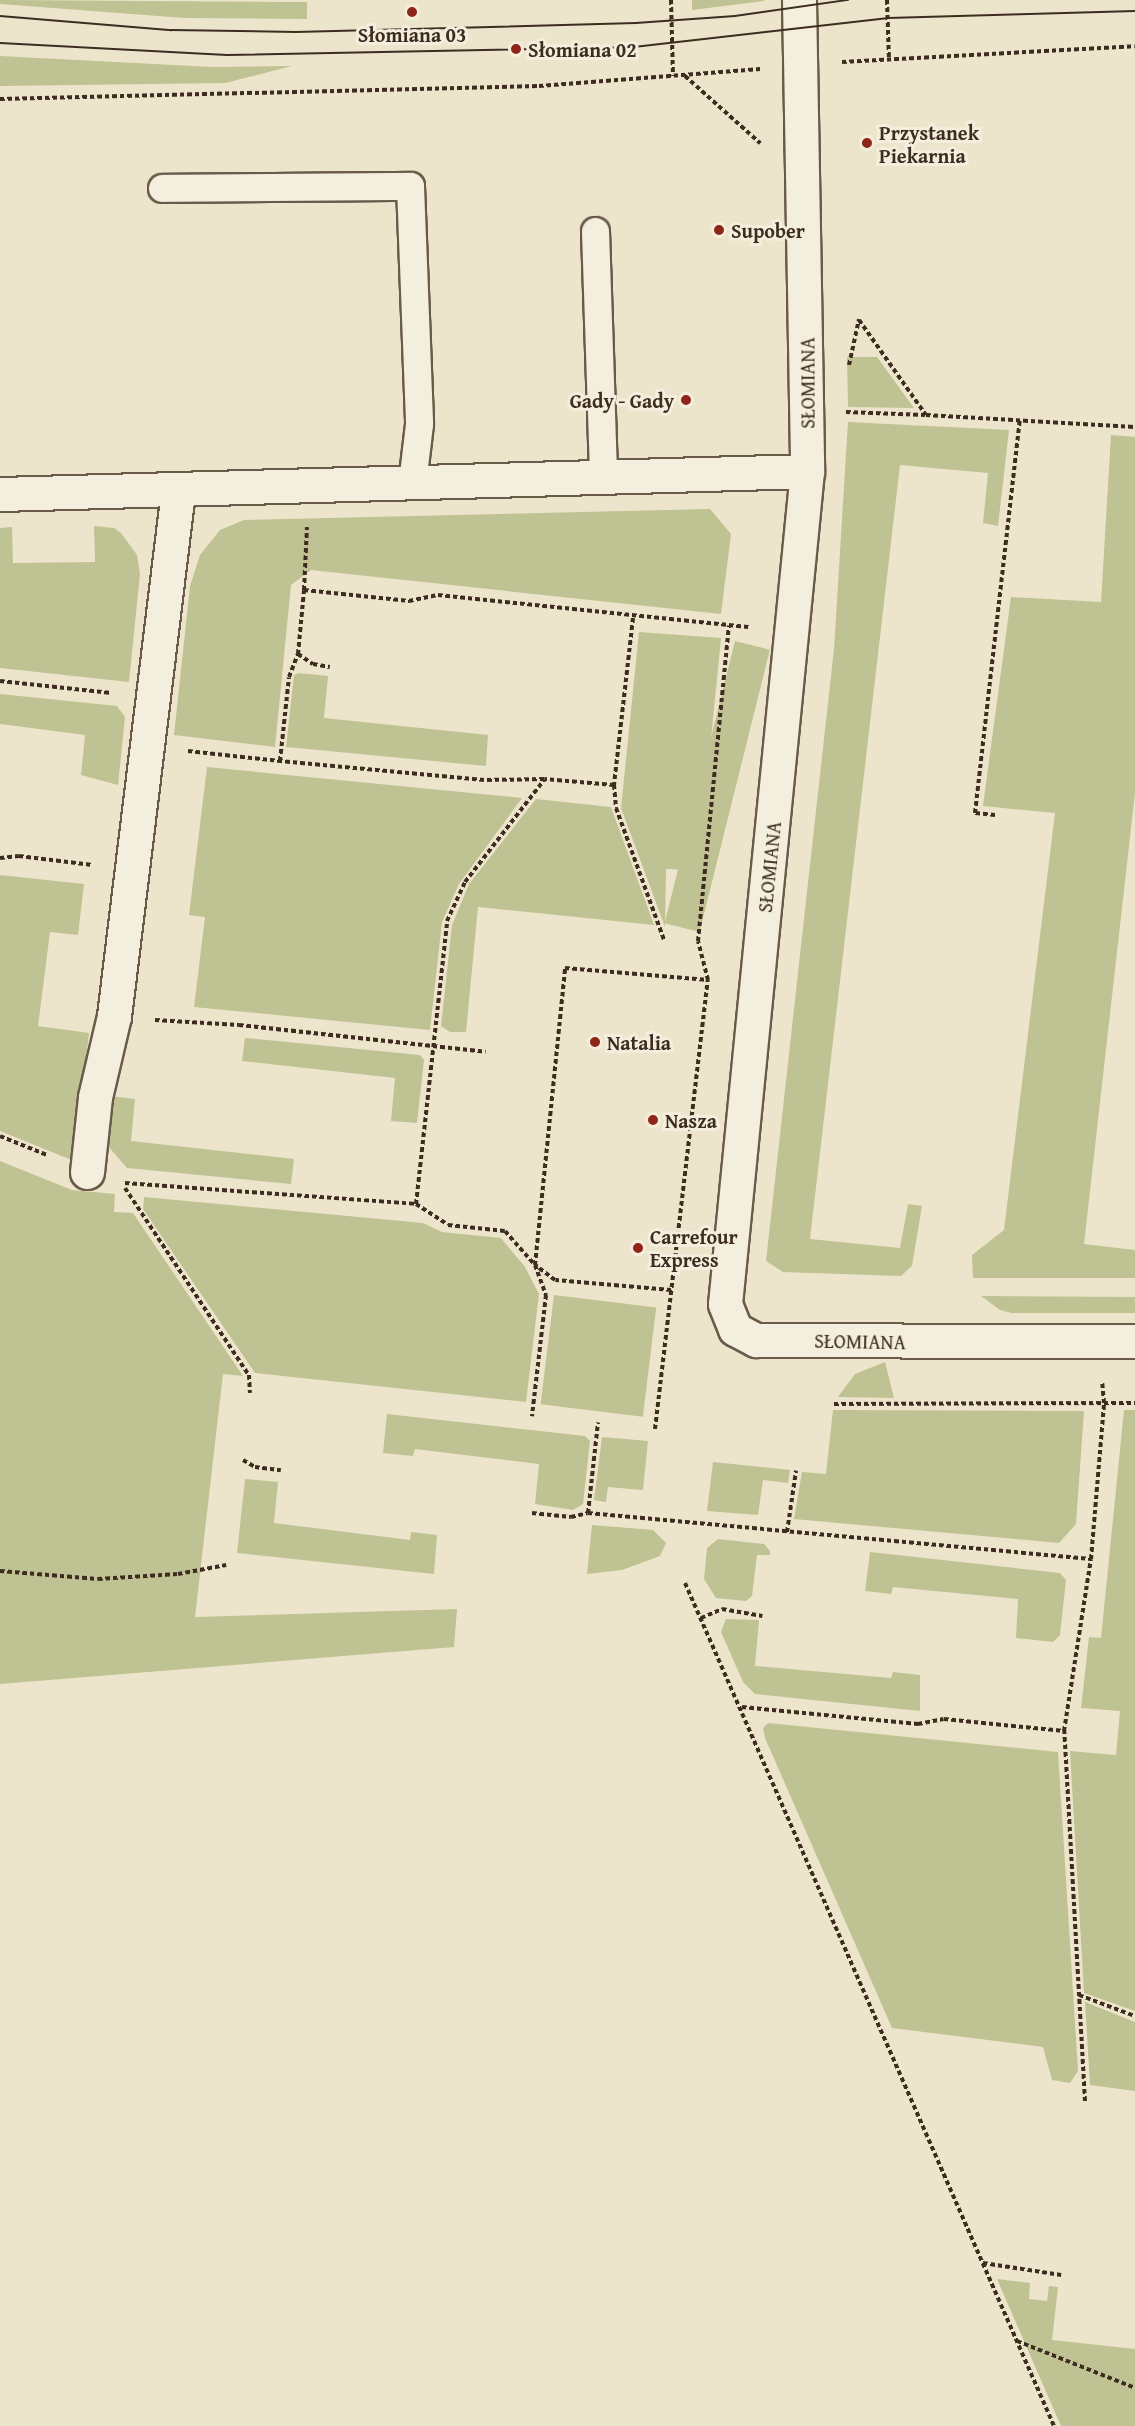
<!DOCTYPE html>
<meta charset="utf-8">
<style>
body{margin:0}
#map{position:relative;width:1135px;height:2426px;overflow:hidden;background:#ede5cb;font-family:"Gentium Book Plus",serif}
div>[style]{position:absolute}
.green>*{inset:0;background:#bfc292;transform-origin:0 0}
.path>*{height:4px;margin-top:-2px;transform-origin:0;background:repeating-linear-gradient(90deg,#3d2c1f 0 4.5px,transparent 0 7.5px)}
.roads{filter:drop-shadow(2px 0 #695a4a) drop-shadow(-2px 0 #695a4a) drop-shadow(0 2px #695a4a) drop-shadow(0 -2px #695a4a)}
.service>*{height:27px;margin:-13.5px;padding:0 13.5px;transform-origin:13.5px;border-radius:13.5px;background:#f3eedd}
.minor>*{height:33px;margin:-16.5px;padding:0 16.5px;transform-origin:16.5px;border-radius:16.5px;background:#f3eedd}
.tram>*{height:1.5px;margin:-0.75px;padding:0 0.75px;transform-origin:0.75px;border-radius:0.75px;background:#3d2c1f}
.dots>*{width:16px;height:16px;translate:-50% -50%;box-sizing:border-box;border:3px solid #f3eedd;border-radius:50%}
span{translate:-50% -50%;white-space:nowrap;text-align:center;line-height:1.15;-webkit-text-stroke:6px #f3eedd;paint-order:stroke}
.poi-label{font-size:20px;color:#3d2c1f;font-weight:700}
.left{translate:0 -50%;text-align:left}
.right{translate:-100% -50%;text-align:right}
.street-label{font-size:20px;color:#3d2c1f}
</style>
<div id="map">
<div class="green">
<div style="clip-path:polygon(0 0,307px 2px,307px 19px,184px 18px,0 4px)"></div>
<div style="clip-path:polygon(692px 0,764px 0,764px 1px,692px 10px)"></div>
<div style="clip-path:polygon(0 56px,212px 67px,292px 66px,225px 83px,0 86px)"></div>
<div style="clip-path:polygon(847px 357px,877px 357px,914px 408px,848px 407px)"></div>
<div style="clip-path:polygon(848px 422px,1009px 430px,998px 526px,983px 523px,988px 473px,900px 465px,810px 1239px,900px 1248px,908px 1204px,922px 1206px,912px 1266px,901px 1276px,783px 1272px,766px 1261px,834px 649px)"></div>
<div style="clip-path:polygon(1111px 435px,1135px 437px,1135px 793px,1084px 1244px,1135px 1250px,1135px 1278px,973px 1278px,972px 1255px,1004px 1230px,1055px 813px,983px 806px,1011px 597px,1101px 602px)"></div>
<div style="clip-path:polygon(710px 509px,731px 534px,721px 614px,311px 570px,291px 585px,275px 747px,174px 735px,190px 586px,200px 555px,220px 530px,244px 520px)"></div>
<div style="clip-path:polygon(94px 526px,114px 528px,121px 533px,137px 555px,140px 574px,129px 682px,0 668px,0 528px,12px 527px,13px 563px,95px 562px)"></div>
<div style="clip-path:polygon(639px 632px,721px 638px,698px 870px,666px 869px,665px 927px,621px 808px)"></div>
<div style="left:735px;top:641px;width:36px;height:291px;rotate:14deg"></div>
<div style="clip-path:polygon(299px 673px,328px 676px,324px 718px,488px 735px,486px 766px,286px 747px,294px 675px)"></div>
<div style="clip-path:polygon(0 694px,117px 706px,125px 717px,118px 785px,81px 775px,85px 735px,0 724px)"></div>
<div style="clip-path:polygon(207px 767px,522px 798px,459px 884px,442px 922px,430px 1030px,194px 1007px,205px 917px,189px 915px)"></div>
<div style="clip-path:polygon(536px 799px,611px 807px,654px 925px,478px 907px,466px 1032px,450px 1032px,441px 1026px,452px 925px,469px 884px)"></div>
<div style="clip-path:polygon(0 875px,84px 884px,78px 935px,50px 932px,38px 1026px,89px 1033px,74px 1161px,0 1131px)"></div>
<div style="clip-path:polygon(245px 1038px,420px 1055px,424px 1060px,417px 1123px,391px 1121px,395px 1078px,242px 1061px)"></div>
<div style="clip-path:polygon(110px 1096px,135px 1099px,131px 1141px,294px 1159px,291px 1184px,127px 1168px,107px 1145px)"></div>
<div style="clip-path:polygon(0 1161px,72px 1190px,115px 1194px,114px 1212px,133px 1213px,243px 1376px,223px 1374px,195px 1617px,457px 1609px,454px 1647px,0 1684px)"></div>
<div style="clip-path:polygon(144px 1197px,423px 1223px,442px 1232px,501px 1238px,525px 1267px,539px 1294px,526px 1402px,255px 1373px,143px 1209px)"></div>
<div style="left:554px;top:1295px;width:103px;height:110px;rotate:7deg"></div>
<div style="clip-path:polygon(981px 1296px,1135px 1297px,1135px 1313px,1012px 1313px,1000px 1310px)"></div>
<div style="clip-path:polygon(885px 1362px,894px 1398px,838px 1397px,855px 1374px)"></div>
<div style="clip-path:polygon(833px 1410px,1084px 1411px,1076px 1524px,1059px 1543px,794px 1519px,802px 1472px,826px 1474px)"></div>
<div style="clip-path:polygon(1124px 1410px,1135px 1410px,1135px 2011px,1084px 1993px,1070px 1751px,1116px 1755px,1120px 1711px,1081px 1708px,1089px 1637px,1101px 1638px)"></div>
<div style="clip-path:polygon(387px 1414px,585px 1436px,590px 1441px,583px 1504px,573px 1510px,535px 1504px,539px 1464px,415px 1449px,413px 1456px,383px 1453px)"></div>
<div style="clip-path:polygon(602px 1437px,648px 1441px,643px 1490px,608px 1487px,606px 1502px,594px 1500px)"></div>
<div style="clip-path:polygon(713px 1462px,790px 1470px,788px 1483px,763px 1480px,758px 1515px,707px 1511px)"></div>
<div style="clip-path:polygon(245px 1479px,278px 1482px,274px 1523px,410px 1540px,411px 1532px,437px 1535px,434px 1574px,237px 1553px)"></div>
<div style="clip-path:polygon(592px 1525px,653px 1530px,666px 1543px,660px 1556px,622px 1570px,587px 1574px)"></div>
<div style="clip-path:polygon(718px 1539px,764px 1544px,770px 1551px,770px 1555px,757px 1555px,752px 1596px,746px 1601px,716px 1598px,704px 1579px,707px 1548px)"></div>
<div style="clip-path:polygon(870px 1552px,1060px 1573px,1066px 1580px,1060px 1635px,1053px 1642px,1016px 1638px,1018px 1599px,893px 1587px,891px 1594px,865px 1591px)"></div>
<div style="clip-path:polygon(726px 1619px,759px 1620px,755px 1666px,891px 1678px,893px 1672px,920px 1675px,920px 1711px,755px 1694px,743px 1682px,721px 1632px)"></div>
<div style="clip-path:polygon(768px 1723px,1058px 1752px,1078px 2071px,1070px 2083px,1052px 2080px,1043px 2047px,892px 2028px,765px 1738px,763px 1728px)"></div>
<div style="clip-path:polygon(1085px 2002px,1135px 2022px,1135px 2091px,1090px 2085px)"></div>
<div style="clip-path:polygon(997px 2279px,1030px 2283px,1029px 2299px,1047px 2301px,1049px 2286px,1058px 2287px,1052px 2340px,1135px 2349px,1135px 2426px,1061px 2426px)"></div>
</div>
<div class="path">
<div style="left:671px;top:0;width:76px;rotate:88.5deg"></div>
<div style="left:887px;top:0;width:59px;rotate:88.1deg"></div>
<div style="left:842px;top:62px;width:293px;rotate:-3.1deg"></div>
<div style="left:685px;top:76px;width:101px;rotate:41.8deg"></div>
<div style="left:0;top:99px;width:539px;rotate:-1.38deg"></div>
<div style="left:539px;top:86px;width:222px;rotate:-4.4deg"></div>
<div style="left:859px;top:320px;width:116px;rotate:54.8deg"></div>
<div style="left:926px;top:415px;width:209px;rotate:3.3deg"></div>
<div style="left:849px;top:365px;width:47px;rotate:-77.7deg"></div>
<div style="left:846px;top:412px;width:79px;rotate:2.2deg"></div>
<div style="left:304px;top:590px;width:63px;rotate:-87.3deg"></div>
<div style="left:633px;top:618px;width:168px;rotate:96.5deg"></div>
<div style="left:614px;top:785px;width:70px;rotate:-175.1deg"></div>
<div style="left:544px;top:779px;width:60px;rotate:179deg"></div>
<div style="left:484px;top:780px;width:205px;rotate:-174.7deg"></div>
<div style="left:280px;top:761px;width:84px;rotate:-83.9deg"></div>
<div style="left:289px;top:677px;width:25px;rotate:-69deg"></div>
<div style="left:298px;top:654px;width:64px;rotate:-84.6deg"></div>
<div style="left:304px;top:590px;width:106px;rotate:6deg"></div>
<div style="left:409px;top:601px;width:30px;rotate:-12deg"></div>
<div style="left:438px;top:595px;width:314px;rotate:5.9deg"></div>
<div style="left:298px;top:654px;width:18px;rotate:34deg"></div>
<div style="left:313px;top:664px;width:17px;rotate:10deg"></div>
<div style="left:0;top:681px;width:112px;rotate:6.2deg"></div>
<div style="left:188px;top:751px;width:93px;rotate:6.2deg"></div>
<div style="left:614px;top:785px;width:23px;rotate:85deg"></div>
<div style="left:616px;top:808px;width:140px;rotate:70deg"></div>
<div style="left:995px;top:815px;width:20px;rotate:-174deg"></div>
<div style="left:975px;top:813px;width:395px;rotate:-83.5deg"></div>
<div style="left:0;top:858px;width:19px;rotate:-6deg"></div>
<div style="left:19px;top:856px;width:74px;rotate:7deg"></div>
<div style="left:155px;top:1020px;width:84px;rotate:3.4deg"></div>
<div style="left:239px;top:1025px;width:248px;rotate:6.2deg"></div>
<div style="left:0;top:1136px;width:51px;rotate:22deg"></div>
<div style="left:125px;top:1183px;width:292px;rotate:4.1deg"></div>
<div style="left:416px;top:1204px;width:38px;rotate:33deg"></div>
<div style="left:448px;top:1225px;width:57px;rotate:6deg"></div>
<div style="left:505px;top:1231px;width:45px;rotate:48.6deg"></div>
<div style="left:535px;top:1265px;width:32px;rotate:70deg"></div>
<div style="left:546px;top:1295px;width:122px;rotate:96.6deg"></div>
<div style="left:125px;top:1188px;width:224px;rotate:56.5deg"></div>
<div style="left:249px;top:1375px;width:18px;rotate:87deg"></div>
<div style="left:416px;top:1204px;width:285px;rotate:-83.7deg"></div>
<div style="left:447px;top:921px;width:43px;rotate:-65.2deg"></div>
<div style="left:465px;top:882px;width:129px;rotate:-52.2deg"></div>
<div style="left:671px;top:1290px;width:116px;rotate:-175.1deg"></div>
<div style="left:555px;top:1280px;width:25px;rotate:-143deg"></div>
<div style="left:535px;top:1265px;width:299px;rotate:-84.2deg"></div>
<div style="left:565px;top:968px;width:144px;rotate:4.8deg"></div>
<div style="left:834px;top:1404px;width:301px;rotate:-0.2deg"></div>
<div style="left:655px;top:1429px;width:452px;rotate:-83.3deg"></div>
<div style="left:708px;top:980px;width:40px;rotate:-104.4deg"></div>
<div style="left:698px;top:941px;width:317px;rotate:-84.4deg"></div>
<div style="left:243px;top:1460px;width:14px;rotate:30deg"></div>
<div style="left:255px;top:1467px;width:26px;rotate:7deg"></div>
<div style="left:532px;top:1513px;width:39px;rotate:6deg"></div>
<div style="left:571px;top:1517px;width:17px;rotate:-13deg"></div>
<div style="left:588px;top:1513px;width:505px;rotate:5.23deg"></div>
<div style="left:588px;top:1513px;width:91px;rotate:-83.7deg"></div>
<div style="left:787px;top:1532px;width:62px;rotate:-81.6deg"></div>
<div style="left:0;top:1571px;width:98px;rotate:4.7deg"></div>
<div style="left:98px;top:1579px;width:80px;rotate:-3.6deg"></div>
<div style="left:178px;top:1574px;width:49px;rotate:-10.6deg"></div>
<div style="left:685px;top:1583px;width:920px;rotate:66.36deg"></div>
<div style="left:701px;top:1618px;width:23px;rotate:-23deg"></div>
<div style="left:722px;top:1609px;width:41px;rotate:9.9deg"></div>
<div style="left:742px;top:1707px;width:177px;rotate:5.5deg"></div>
<div style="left:918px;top:1724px;width:26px;rotate:-11deg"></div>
<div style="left:944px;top:1719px;width:121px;rotate:5.7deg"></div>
<div style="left:1079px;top:1995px;width:60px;rotate:20.6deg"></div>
<div style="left:1085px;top:2101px;width:371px;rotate:-93.2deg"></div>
<div style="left:1064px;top:1731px;width:174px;rotate:-81.1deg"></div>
<div style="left:1091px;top:1559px;width:157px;rotate:-85.2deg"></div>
<div style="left:1104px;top:1403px;width:21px;rotate:-95deg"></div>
<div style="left:983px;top:2263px;width:79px;rotate:8.7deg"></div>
<div style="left:1017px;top:2341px;width:127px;rotate:21.7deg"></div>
</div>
<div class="roads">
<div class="service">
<div style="left:162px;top:188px;width:248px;rotate:-0.5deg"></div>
<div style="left:410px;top:186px;width:238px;rotate:87.8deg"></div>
<div style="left:419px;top:424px;width:59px;rotate:96.8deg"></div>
<div style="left:595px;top:231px;width:246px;rotate:88.1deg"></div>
</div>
<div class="minor">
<div style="left:799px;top:0;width:471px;rotate:89deg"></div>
<div style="left:807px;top:471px;width:837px;rotate:95.62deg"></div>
<div style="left:725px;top:1304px;width:27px;rotate:68deg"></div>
<div style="left:735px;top:1329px;width:24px;rotate:28deg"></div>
<div style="left:756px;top:1340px;width:379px;rotate:0.2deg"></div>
<div style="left:0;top:494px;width:807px;rotate:-1.63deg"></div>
<div style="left:87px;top:1172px;width:75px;rotate:-83.9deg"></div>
<div style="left:95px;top:1097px;width:83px;rotate:-76.8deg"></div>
<div style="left:114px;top:1016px;width:529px;rotate:-83.05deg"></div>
</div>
</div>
<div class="tram">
<div style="left:0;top:16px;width:172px;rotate:4.7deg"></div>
<div style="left:171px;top:30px;width:125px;rotate:0.9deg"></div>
<div style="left:296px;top:32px;width:340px;rotate:-1.5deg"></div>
<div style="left:636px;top:23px;width:99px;rotate:-4deg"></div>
<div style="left:735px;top:16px;width:114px;rotate:-8.1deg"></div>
<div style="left:0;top:43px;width:227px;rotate:3deg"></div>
<div style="left:227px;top:55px;width:407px;rotate:-1.1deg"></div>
<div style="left:634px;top:47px;width:256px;rotate:-6.5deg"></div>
<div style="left:888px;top:18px;width:247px;rotate:-1.6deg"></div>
</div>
<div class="dots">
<div style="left:412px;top:12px;background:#8f2418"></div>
<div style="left:516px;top:49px;background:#8f2418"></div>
<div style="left:867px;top:143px;background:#8f2418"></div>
<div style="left:719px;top:230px;background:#8f2418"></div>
<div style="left:686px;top:400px;background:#8f2418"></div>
<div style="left:595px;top:1042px;background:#8f2418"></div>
<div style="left:653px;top:1120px;background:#8f2418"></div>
<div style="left:638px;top:1248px;background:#8f2418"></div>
</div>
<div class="poi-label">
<span style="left:412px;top:34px">Słomiana 03</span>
<span class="left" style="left:528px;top:49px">Słomiana 02</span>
<span class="left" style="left:879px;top:144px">Przystanek<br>Piekarnia</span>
<span class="left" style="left:731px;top:230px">Supober</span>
<span class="right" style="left:674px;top:400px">Gady - Gady</span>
<span class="left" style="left:607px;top:1042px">Natalia</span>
<span class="left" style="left:665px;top:1120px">Nasza</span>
<span class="left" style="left:650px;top:1248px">Carrefour<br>Express</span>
</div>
<div class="street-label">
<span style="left:807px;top:383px;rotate:-90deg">SŁOMIANA</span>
<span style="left:769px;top:867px;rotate:-84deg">SŁOMIANA</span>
<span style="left:860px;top:1341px;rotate:1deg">SŁOMIANA</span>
</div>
</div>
